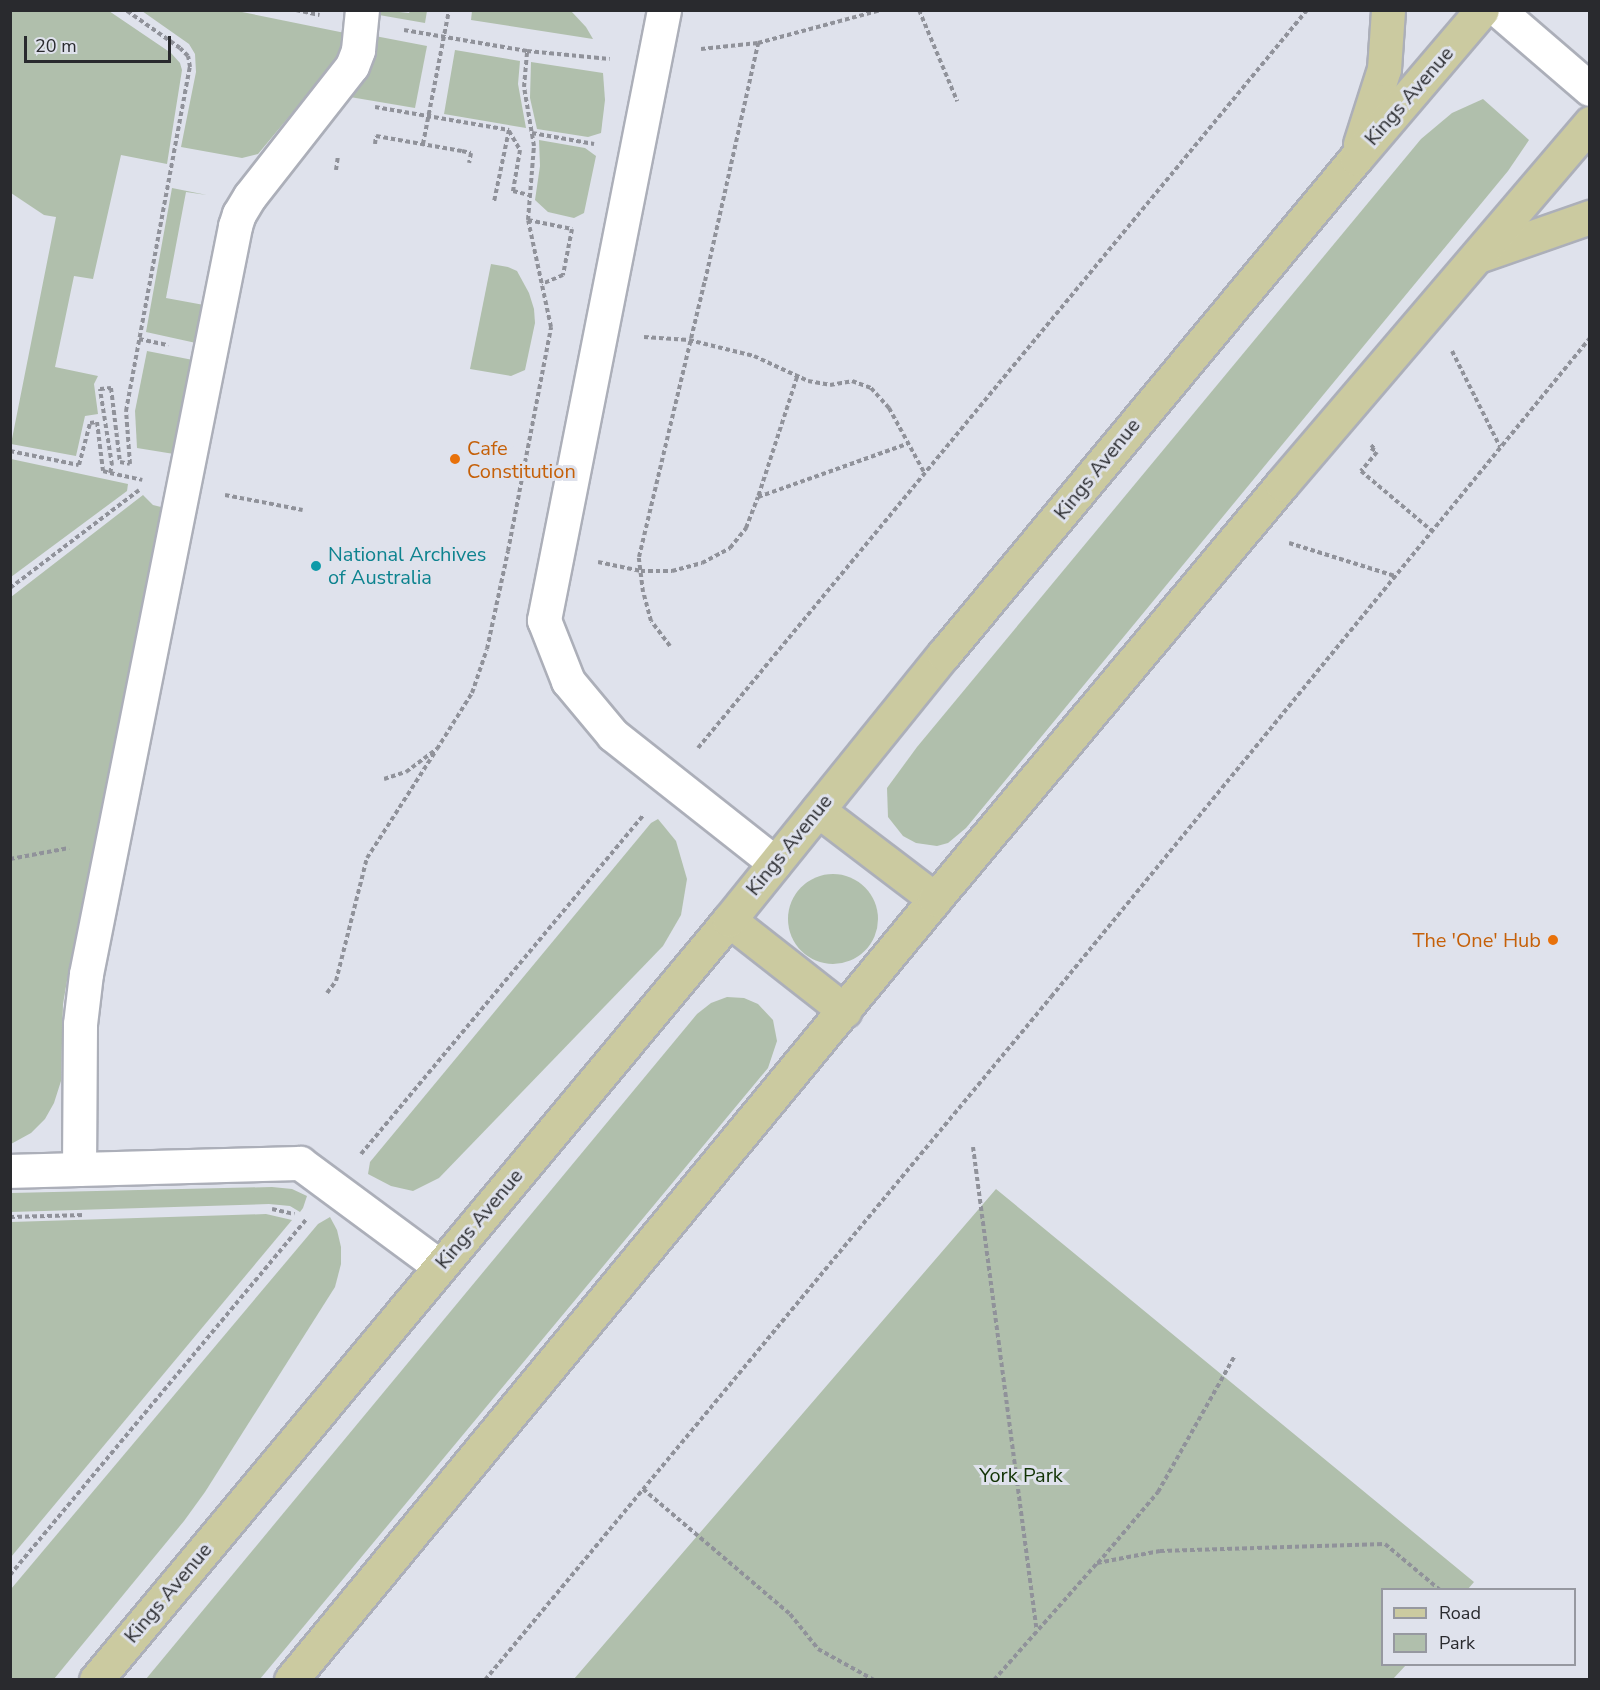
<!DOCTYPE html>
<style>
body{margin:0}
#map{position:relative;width:1600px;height:1690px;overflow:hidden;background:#dfe2ec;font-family:"Nunito Sans",sans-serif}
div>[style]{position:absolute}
.green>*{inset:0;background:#b0bfac}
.round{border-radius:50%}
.path>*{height:4px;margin-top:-2px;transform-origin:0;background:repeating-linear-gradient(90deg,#90929a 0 4.5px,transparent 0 7.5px)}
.roads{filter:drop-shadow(2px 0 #acafb9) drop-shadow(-2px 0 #acafb9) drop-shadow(0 2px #acafb9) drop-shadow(0 -2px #acafb9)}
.minor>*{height:33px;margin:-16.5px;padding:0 16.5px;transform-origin:16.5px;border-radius:16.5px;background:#fff}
.major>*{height:33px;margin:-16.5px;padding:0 16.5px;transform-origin:16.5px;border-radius:16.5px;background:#cbcaa0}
.dots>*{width:16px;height:16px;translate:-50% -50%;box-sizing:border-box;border:3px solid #dfe2ec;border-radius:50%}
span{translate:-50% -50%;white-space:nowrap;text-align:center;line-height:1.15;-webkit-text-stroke:6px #dfe2ec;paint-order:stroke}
.street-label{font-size:20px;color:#292a2e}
.food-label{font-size:20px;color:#c56008}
.left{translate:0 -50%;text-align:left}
.right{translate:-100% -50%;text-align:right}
.culture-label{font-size:20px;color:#0d838f}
.park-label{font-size:20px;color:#113305}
.frame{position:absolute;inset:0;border:12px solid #292a2e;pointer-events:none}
.legend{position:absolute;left:1381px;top:1588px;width:195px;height:78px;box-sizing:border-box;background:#dfe2ec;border:2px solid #9698a0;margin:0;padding:8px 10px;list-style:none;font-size:18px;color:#292a2e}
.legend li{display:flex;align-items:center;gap:12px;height:30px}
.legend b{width:30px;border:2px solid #9698a0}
.scale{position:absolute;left:24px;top:36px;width:147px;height:27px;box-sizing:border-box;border:3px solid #292a2e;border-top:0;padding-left:8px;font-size:18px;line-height:21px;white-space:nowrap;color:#292a2e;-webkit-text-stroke:4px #dfe2ec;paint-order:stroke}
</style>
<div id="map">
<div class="green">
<div style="clip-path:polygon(380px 10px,409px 13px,410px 11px,427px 11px,425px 23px,379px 15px)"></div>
<div style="clip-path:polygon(10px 11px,109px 11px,171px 53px,180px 63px,182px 70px,167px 164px,121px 155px,93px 279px,74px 276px,55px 367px,98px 376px,94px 384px,98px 414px,85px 416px,76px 456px,11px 444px,56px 217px,44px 215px,11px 193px)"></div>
<div style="clip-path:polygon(142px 11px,237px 11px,345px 33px,337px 59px,258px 154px,242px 158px,181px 147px,196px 72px,195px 54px,189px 44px)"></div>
<div style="clip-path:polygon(472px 11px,571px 11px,586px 27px,593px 39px,471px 20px)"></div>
<div style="clip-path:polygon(375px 36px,427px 46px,415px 108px,350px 97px)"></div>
<div style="clip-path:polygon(455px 50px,520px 61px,518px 84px,526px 128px,444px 114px)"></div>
<div style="clip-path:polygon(531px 62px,603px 73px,605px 100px,601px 133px,588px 137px,537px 129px,530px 98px)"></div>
<div style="clip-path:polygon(1483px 99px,1529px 140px,1508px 171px,966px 828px,948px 843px,937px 846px,916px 843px,903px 836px,888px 817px,887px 788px,917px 747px,1421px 139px,1452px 113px)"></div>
<div style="clip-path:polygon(539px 140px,585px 148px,596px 156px,584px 213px,574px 218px,548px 212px,535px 200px,540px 166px)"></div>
<div style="clip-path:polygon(172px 188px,207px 195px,186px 192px,166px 298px,204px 305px,196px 343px,146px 332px)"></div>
<div style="clip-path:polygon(491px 264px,508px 267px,517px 271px,529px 293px,534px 309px,535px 323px,525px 370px,511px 376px,470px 369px)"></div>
<div style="clip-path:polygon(147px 351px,193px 360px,174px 454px,137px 448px,135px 411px)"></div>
<div style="clip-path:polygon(11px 459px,128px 484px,127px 491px,11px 577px)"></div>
<div style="clip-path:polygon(143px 495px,153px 505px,161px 507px,68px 975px,63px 1004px,61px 1081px,54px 1103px,45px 1119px,31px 1133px,11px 1144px,11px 597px)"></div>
<div style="clip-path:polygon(658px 819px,676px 841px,687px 879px,681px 915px,663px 946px,439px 1178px,413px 1191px,391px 1186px,368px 1174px,370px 1162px,651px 823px)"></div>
<div class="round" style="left:788px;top:874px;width:90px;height:90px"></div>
<div style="clip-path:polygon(727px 997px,744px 998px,758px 1004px,773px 1020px,777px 1041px,768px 1068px,260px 1679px,146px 1679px,697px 1014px,711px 1003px)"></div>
<div style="clip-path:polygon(272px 1187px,292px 1189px,307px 1196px,303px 1208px,300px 1212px,290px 1206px,269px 1204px,11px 1212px,11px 1193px)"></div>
<div style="clip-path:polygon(996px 1189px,1474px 1582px,1468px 1589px,1382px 1590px,1382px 1664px,1406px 1665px,1393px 1679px,574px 1679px)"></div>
<div style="clip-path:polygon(266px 1214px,292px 1220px,11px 1557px,11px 1222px)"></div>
<div style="clip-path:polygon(330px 1217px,337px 1230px,341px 1247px,341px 1264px,335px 1287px,205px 1492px,184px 1521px,54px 1679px,11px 1679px,11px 1589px,318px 1224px)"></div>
</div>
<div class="path">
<div style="left:296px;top:10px;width:24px;rotate:12deg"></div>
<div style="left:919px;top:10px;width:99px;rotate:67.3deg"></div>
<div style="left:404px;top:30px;width:125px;rotate:9.7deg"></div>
<div style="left:527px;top:51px;width:83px;rotate:5.5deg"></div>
<div style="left:701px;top:49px;width:57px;rotate:-6deg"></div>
<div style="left:758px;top:43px;width:127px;rotate:-15deg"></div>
<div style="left:375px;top:107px;width:136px;rotate:9.7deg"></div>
<div style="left:509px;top:130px;width:74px;rotate:101.8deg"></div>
<div style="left:509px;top:131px;width:22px;rotate:60deg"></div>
<div style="left:520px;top:150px;width:42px;rotate:99.7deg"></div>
<div style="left:513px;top:191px;width:16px;rotate:14deg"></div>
<div style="left:532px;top:133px;width:63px;rotate:10.1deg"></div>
<div style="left:375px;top:144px;width:8px;rotate:-83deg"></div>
<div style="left:376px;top:136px;width:87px;rotate:9.9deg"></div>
<div style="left:462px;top:151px;width:9px;rotate:13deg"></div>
<div style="left:471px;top:153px;width:10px;rotate:101deg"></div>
<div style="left:423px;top:144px;width:136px;rotate:-79deg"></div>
<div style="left:336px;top:170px;width:14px;rotate:-82deg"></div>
<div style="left:528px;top:220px;width:45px;rotate:11.6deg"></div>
<div style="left:572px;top:229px;width:47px;rotate:101.1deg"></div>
<div style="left:563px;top:275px;width:23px;rotate:157deg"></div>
<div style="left:644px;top:337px;width:45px;rotate:3.8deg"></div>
<div style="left:689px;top:340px;width:67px;rotate:13.8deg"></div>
<div style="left:754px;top:356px;width:60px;rotate:24.8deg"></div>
<div style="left:808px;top:381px;width:22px;rotate:10deg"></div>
<div style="left:830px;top:385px;width:22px;rotate:-10deg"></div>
<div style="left:852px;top:381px;width:20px;rotate:20deg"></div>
<div style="left:871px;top:388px;width:27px;rotate:48deg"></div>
<div style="left:889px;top:408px;width:75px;rotate:61.4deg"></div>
<div style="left:139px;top:339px;width:30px;rotate:12deg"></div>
<div style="left:1452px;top:351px;width:107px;rotate:63.4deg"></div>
<div style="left:797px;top:377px;width:126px;rotate:108deg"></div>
<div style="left:758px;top:497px;width:158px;rotate:-19.6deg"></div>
<div style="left:1374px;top:445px;width:4px;rotate:135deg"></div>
<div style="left:1371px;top:448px;width:7px;rotate:34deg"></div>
<div style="left:1377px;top:452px;width:25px;rotate:130deg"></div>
<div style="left:1361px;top:471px;width:93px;rotate:40.2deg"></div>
<div style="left:10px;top:451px;width:70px;rotate:11.5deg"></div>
<div style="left:79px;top:465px;width:43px;rotate:-75.3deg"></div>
<div style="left:90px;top:423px;width:7px;rotate:-8deg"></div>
<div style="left:97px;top:422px;width:49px;rotate:83deg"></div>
<div style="left:103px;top:471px;width:7px;rotate:16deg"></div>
<div style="left:110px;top:473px;width:8px;rotate:-76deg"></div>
<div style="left:112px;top:465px;width:77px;rotate:-99deg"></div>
<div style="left:100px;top:389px;width:11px;rotate:-5deg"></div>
<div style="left:111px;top:388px;width:75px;rotate:83.1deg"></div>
<div style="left:120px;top:462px;width:10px;rotate:11deg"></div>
<div style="left:130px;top:464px;width:53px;rotate:-94.3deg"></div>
<div style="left:126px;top:411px;width:350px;rotate:-79.5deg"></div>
<div style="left:190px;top:67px;width:11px;rotate:-100deg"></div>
<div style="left:188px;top:56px;width:11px;rotate:-135deg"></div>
<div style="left:180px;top:48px;width:66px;rotate:-144.9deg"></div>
<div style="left:110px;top:473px;width:33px;rotate:12deg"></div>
<div style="left:225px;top:495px;width:79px;rotate:10.9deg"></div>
<div style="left:1289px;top:543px;width:111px;rotate:17.3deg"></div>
<div style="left:598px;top:562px;width:44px;rotate:11.8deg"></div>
<div style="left:641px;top:571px;width:31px"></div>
<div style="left:672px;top:571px;width:31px;rotate:-15deg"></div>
<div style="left:702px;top:563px;width:32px;rotate:-28deg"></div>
<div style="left:730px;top:548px;width:26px;rotate:-51deg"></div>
<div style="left:746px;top:528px;width:33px;rotate:-69deg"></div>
<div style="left:10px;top:588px;width:162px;rotate:-37.2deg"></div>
<div style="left:670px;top:646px;width:31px;rotate:-127deg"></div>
<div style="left:651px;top:621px;width:30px;rotate:-105deg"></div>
<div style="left:643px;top:592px;width:35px;rotate:-97deg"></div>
<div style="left:639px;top:557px;width:284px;rotate:-76.6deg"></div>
<div style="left:705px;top:281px;width:244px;rotate:-77.4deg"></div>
<div style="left:698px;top:748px;width:957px;rotate:-50.47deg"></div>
<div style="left:384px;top:779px;width:23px;rotate:-18deg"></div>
<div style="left:406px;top:772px;width:39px;rotate:-37deg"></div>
<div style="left:437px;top:749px;width:66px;rotate:-58deg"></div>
<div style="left:472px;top:693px;width:46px;rotate:-71.2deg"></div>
<div style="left:487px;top:649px;width:100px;rotate:-77.9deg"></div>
<div style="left:508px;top:551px;width:228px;rotate:-79.1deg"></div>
<div style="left:551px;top:327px;width:109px;rotate:-102.1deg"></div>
<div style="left:528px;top:220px;width:74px;rotate:-85.4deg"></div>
<div style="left:534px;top:146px;width:60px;rotate:-99.6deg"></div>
<div style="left:524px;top:87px;width:36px;rotate:-85deg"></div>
<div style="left:10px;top:859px;width:60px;rotate:-10.6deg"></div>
<div style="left:327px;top:993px;width:15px;rotate:-53deg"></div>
<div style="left:336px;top:981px;width:127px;rotate:-75.9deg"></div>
<div style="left:367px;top:858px;width:126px;rotate:-57.3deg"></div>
<div style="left:973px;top:1147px;width:487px;rotate:82.5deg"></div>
<div style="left:361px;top:1154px;width:442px;rotate:-50.2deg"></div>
<div style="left:272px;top:1209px;width:23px;rotate:13deg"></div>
<div style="left:10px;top:1217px;width:75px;rotate:-1.5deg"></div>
<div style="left:643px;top:1489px;width:193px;rotate:40.4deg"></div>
<div style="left:790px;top:1614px;width:45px;rotate:51.3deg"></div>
<div style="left:818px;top:1649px;width:64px;rotate:29deg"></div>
<div style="left:1098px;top:1563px;width:93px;rotate:-49.8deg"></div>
<div style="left:1158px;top:1492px;width:155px;rotate:-60.6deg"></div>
<div style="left:10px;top:1575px;width:462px;rotate:-50.2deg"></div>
<div style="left:485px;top:1680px;width:887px;rotate:-50.35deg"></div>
<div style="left:1051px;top:997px;width:851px;rotate:-50.72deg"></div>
<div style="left:994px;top:1680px;width:156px;rotate:-48.6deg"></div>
<div style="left:1097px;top:1563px;width:64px;rotate:-10.8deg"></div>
<div style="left:1160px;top:1551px;width:225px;rotate:-1.8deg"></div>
<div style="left:1385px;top:1544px;width:72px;rotate:39.9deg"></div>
</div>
<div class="roads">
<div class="minor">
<div style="left:664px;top:10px;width:622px;rotate:101.13deg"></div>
<div style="left:544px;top:620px;width:66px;rotate:68.5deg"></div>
<div style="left:568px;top:681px;width:70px;rotate:50.2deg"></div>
<div style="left:613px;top:735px;width:206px;rotate:38.3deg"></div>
<div style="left:1498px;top:10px;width:121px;rotate:40.7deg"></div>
<div style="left:79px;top:1169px;width:145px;rotate:-89.6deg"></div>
<div style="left:80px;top:1024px;width:50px;rotate:-83.2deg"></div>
<div style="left:86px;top:974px;width:763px;rotate:-78.73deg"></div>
<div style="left:235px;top:226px;width:13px;rotate:-72deg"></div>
<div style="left:239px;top:214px;width:21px;rotate:-59deg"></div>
<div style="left:250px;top:196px;width:165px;rotate:-51.9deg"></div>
<div style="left:352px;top:66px;width:17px;rotate:-69deg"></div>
<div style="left:358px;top:50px;width:40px;rotate:-84.3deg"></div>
<div style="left:10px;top:1171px;width:290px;rotate:-1.6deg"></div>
<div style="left:300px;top:1163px;width:173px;rotate:36.5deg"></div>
</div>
<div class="major">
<div style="left:1360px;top:144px;width:79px;rotate:-72.3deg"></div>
<div style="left:1384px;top:69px;width:59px;rotate:-86.1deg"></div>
<div style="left:1478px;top:256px;width:119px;rotate:-19.2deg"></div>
<div style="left:818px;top:810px;width:147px;rotate:37.3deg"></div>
<div style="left:729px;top:920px;width:147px;rotate:38.1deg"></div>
<div style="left:96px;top:1680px;width:989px;rotate:-50.21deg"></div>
<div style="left:729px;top:920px;width:342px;rotate:-51.1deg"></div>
<div style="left:944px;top:654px;width:645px;rotate:-50.29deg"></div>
<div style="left:1356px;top:158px;width:194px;rotate:-49.6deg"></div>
<div style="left:291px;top:1680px;width:1012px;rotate:-50.49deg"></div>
<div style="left:935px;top:899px;width:541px;rotate:-50.1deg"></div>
<div style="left:1282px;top:484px;width:475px;rotate:-49.5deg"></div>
</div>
</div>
<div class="dots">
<div style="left:455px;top:459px;background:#e8710a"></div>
<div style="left:316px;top:566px;background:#0f9aa8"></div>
<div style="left:1553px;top:940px;background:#e8710a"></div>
</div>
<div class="street-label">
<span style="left:1409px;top:96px;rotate:-49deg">Kings Avenue</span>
<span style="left:1097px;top:469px;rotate:-51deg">Kings Avenue</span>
<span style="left:789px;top:845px;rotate:-51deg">Kings Avenue</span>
<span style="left:479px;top:1219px;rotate:-50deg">Kings Avenue</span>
<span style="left:168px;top:1593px;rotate:-50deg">Kings Avenue</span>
</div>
<div class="food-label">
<span class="left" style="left:467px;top:460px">Cafe<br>Constitution</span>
<span class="right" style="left:1541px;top:940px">The 'One' Hub</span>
</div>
<div class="culture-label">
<span class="left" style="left:328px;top:566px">National Archives<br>of Australia</span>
</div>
<div class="park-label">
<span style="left:1021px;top:1475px">York Park</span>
</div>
<div class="frame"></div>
<ul class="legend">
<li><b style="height:8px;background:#cbcaa0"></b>Road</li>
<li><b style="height:16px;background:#b0bfac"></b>Park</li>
</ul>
<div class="scale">20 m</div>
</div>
